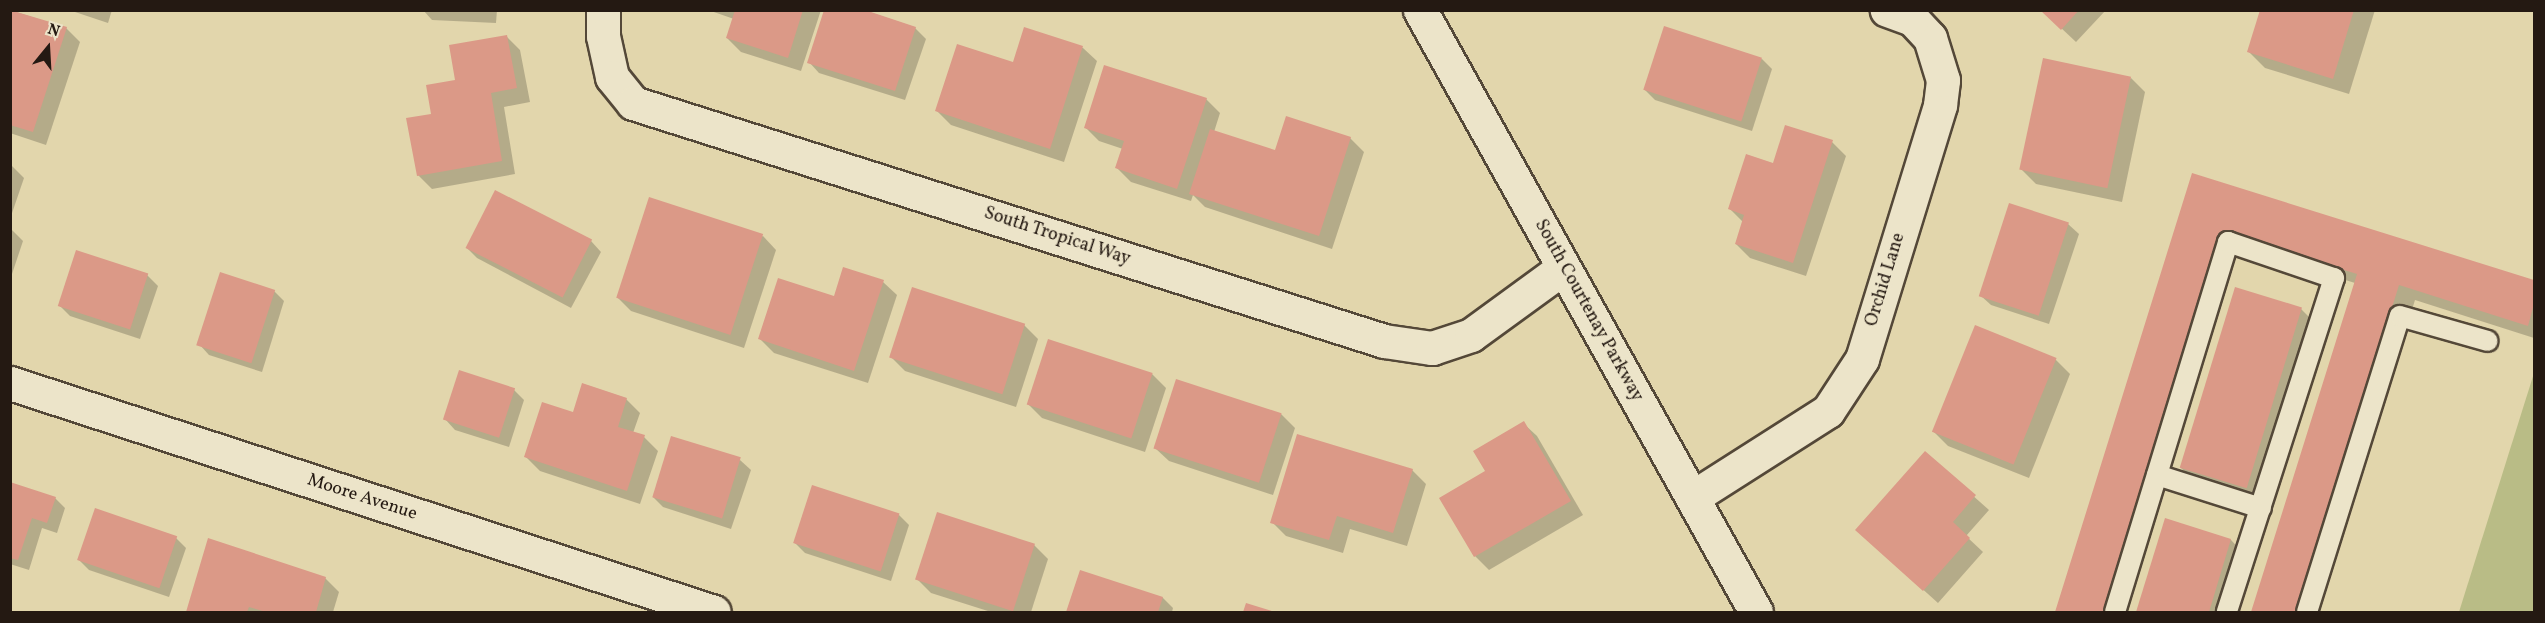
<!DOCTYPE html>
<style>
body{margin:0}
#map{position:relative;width:2545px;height:623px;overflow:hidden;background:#e2d6ac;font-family:Vollkorn,serif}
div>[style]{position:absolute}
.green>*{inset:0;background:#b9bc86}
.shadow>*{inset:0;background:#0003}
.building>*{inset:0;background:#db9987;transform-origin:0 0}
.roads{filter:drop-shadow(2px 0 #544838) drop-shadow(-2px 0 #544838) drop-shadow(0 2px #544838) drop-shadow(0 -2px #544838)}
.lane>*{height:20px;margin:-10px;padding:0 10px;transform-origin:10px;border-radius:10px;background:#ece4c9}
.street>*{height:33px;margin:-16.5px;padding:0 16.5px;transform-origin:16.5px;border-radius:16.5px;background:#ece4c9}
.secondary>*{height:33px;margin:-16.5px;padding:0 16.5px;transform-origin:16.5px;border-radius:16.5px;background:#ece4c9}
span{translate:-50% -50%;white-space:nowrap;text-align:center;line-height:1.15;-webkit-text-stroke:6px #ece4c9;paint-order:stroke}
.street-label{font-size:18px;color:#241912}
.frame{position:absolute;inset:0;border:12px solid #241912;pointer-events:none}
.north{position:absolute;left:18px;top:18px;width:60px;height:60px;-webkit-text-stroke:4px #ece4c9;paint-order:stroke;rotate:18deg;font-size:16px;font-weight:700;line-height:24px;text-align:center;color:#241912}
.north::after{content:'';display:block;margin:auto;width:21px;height:27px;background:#241912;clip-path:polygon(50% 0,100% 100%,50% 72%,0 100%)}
</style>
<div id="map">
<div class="green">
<div style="clip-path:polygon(2534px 373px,2534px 612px,2459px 612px)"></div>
</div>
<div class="shadow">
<div style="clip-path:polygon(10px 10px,66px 28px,80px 42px,46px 145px,10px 133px)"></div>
<div style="clip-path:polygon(69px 10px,112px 10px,108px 23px)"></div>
<div style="clip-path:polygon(423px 10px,497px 10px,496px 23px,432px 20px)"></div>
<div style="clip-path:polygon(708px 10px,821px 10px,801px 71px,741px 52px,727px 38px,734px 19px)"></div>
<div style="clip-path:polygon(2042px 10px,2106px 10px,2076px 42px)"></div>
<div style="clip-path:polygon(2262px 10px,2375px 10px,2349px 94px,2265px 68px,2249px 52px)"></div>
<div style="clip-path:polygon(915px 28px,926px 39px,905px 100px,819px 73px,809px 62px)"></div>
<div style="clip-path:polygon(1025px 29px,1083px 48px,1097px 61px,1064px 162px,951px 125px,937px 111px,1014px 64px)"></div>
<div style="clip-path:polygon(506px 36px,520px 50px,530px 102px,504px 107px,515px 174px,432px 189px,418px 175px,433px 115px,456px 81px)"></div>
<div style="clip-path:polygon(1762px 59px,1772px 69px,1752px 131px,1655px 100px,1645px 90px)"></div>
<div style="clip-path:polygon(2131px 78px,2145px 92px,2122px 202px,2036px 184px,2022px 170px)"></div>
<div style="clip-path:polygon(1206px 99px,1220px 113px,1214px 132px,1276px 152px,1350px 138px,1364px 152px,1332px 249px,1205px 207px,1193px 195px,1191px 201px,1131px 182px,1117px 168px,1123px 149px,1099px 141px,1085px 127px)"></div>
<div style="clip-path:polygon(1832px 142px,1846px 156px,1806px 276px,1750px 258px,1736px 244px,1743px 222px,1730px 209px,1774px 165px)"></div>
<div style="clip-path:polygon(10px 164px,24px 178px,10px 219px)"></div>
<div style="clip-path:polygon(2193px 175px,2534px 282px,2534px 338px,2415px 300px,2318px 612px,2252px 612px,2355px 283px,2239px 247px,2125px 612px,2057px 612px)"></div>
<div style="clip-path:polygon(2068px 224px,2079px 234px,2049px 324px,1991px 305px,1980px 295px)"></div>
<div style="clip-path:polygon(10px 228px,23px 241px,10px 280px)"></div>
<div style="clip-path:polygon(763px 236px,776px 250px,744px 348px,631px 311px,618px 298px)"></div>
<div style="clip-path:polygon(591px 241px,601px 252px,571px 308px,477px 258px,467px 248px)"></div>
<div style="clip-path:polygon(147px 275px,158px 286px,140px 339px,70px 316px,59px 305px)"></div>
<div style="clip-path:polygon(883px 282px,897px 295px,868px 383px,774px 353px,760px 339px,835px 298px)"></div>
<div style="clip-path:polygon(274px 291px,284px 301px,262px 372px,209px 355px,199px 344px)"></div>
<div style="clip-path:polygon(2301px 309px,2315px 323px,2260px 502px,2195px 482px,2181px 468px)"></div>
<div style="clip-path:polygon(1024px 325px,1038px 339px,1016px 407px,905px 371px,891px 357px)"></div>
<div style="clip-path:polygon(1976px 327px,2056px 360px,2070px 374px,2029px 478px,1948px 446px,1934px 432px)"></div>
<div style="clip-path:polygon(1152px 374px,1166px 388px,1145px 452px,1042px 418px,1028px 404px)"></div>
<div style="clip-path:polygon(514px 390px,524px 400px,509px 447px,455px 430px,445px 419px)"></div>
<div style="clip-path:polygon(626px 399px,640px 413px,633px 433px,644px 437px,658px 451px,640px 504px,540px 471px,526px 457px,574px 414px)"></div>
<div style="clip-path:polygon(1281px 414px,1295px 428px,1273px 495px,1169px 461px,1155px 448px)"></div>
<div style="clip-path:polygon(1523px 423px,1537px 436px,1583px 515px,1489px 570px,1475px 556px,1487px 472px)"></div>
<div style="clip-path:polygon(1925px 453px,1989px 510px,1966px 536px,1983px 552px,1938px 603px,1857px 530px)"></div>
<div style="clip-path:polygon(740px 460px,751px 470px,731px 529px,663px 507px,653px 497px)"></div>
<div style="clip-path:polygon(1412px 470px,1426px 484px,1407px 546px,1350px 529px,1343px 553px,1286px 536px,1272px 522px)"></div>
<div style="clip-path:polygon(10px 483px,55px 498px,65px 508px,57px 533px,42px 528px,29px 570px,10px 564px)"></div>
<div style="clip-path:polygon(899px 515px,909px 525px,891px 581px,805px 553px,795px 543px)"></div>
<div style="clip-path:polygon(2166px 520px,2231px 540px,2244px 554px,2227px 612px,2138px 612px)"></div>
<div style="clip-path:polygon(176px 538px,186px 548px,169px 597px,89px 570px,79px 560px)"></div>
<div style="clip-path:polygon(209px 540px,325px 578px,339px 592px,333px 612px,187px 612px)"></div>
<div style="clip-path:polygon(1034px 545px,1048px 559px,1031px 612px,991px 612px,931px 593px,917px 579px)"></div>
<div style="clip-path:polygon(1081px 572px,1163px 598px,1173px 608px,1172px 612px,1068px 612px)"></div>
</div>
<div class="building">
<div style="clip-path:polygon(10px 10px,67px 27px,33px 132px,10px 125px)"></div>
<div style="clip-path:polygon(735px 10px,803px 10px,788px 58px,726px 38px)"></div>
<div style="clip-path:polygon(824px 10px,865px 10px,916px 27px,895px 91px,807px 63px)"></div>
<div style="clip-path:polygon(2040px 10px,2079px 10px,2061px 30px)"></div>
<div style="clip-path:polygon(2260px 10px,2354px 10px,2333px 79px,2247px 52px)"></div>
<div style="left:1664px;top:26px;width:103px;height:67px;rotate:18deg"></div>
<div style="clip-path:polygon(1024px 27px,1083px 46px,1050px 149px,935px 111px,957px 44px,1013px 62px)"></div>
<div style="clip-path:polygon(507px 35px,517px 88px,491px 93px,502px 161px,417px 176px,406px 118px,431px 114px,426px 85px,455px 80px,449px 45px)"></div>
<div style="left:2043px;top:58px;width:90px;height:114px;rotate:12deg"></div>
<div style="clip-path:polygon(1104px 65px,1207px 98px,1177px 189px,1115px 168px,1124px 141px,1084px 128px)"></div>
<div style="clip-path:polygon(1286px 116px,1351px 137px,1319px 236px,1189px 194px,1210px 129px,1275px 150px)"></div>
<div style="clip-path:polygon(1785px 125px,1833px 140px,1793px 263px,1735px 244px,1744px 215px,1728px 209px,1746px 154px,1773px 163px)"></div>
<div style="clip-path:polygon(2192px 173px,2534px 280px,2534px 304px,2528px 326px,2399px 285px,2297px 612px,2251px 612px,2357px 274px,2223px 232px,2104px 612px,2055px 612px)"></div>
<div style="left:495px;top:190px;width:109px;height:65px;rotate:27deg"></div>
<div style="left:649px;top:197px;width:120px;height:106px;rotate:18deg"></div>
<div style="left:2009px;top:203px;width:63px;height:98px;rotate:18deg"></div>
<div style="left:76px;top:250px;width:76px;height:59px;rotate:18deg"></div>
<div style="clip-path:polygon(843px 267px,884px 280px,854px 371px,758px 339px,778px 278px,834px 296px)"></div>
<div style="left:220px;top:272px;width:58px;height:77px;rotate:18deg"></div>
<div style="left:912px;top:287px;width:119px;height:74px;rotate:18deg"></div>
<div style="left:2235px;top:287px;width:70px;height:189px;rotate:17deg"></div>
<div style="left:1975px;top:325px;width:88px;height:115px;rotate:22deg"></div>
<div style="left:1048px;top:339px;width:110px;height:69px;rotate:18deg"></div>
<div style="left:459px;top:370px;width:59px;height:52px;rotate:18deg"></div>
<div style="left:1176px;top:379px;width:111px;height:73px;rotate:18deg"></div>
<div style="clip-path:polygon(582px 383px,627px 398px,618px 427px,645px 435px,627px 491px,524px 457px,542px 402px,573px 412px)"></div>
<div style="clip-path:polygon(1524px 421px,1571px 501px,1474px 557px,1439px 498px,1485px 471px,1473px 451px)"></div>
<div style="clip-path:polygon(1297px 434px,1413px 469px,1393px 533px,1337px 516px,1329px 540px,1270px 523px)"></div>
<div style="left:671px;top:436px;width:73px;height:64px;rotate:17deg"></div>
<div style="clip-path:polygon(1925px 451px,1976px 495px,1953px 522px,1970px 538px,1923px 591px,1855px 530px)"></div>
<div style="clip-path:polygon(10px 482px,56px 497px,47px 523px,32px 518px,18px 560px,10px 558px)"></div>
<div style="left:812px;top:485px;width:92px;height:61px;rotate:18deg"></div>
<div style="left:95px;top:508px;width:87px;height:55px;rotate:19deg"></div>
<div style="left:937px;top:512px;width:103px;height:71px;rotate:18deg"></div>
<div style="clip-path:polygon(2165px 518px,2231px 539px,2209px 612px,2136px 612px)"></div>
<div style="clip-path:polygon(208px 538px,326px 577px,316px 612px,266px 612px,249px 607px,247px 612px,186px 612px)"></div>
<div style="clip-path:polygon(1080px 570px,1163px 597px,1158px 612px,1066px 612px)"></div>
<div style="clip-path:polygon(1246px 603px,1275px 612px,1243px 612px)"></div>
</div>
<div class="roads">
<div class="lane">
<div style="left:2157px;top:475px;width:109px;rotate:17.6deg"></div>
<div style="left:2115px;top:612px;width:387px;rotate:-73deg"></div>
<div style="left:2228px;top:242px;width:112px;rotate:18.8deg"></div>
<div style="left:2334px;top:278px;width:351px;rotate:107.8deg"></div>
<div style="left:2307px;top:612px;width:310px;rotate:-72.6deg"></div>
<div style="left:2400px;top:316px;width:91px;rotate:15.9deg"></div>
</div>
<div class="street">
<div style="left:603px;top:10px;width:26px;rotate:90deg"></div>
<div style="left:603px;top:36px;width:42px;rotate:77.6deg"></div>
<div style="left:612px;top:77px;width:33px;rotate:51deg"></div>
<div style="left:633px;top:103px;width:788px;rotate:17.58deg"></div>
<div style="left:1384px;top:341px;width:49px;rotate:8.3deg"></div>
<div style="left:1432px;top:348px;width:41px;rotate:-18.4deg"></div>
<div style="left:1471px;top:335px;width:114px;rotate:-36.1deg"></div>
<div style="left:10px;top:383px;width:740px;rotate:18.02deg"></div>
<div style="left:1693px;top:497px;width:160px;rotate:-32.5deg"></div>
<div style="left:1828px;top:411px;width:62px;rotate:-56.8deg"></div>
<div style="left:1862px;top:359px;width:266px;rotate:-72.9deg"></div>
<div style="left:1940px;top:105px;width:25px;rotate:-83deg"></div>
<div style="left:1943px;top:80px;width:44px;rotate:-107.2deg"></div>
<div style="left:1930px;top:38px;width:26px;rotate:-133deg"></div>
<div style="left:1912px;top:19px;width:27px;rotate:-160deg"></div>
</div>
<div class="secondary">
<div style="left:1420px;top:10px;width:689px;rotate:60.83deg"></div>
</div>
</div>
<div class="street-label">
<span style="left:1057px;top:237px;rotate:18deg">South Tropical Way</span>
<span style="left:1886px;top:280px;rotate:-73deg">Orchid Lane</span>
<span style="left:1588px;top:311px;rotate:61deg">South Courtenay Parkway</span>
<span style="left:362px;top:498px;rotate:18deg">Moore Avenue</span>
</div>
<div class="frame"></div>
<div class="north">N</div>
</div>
